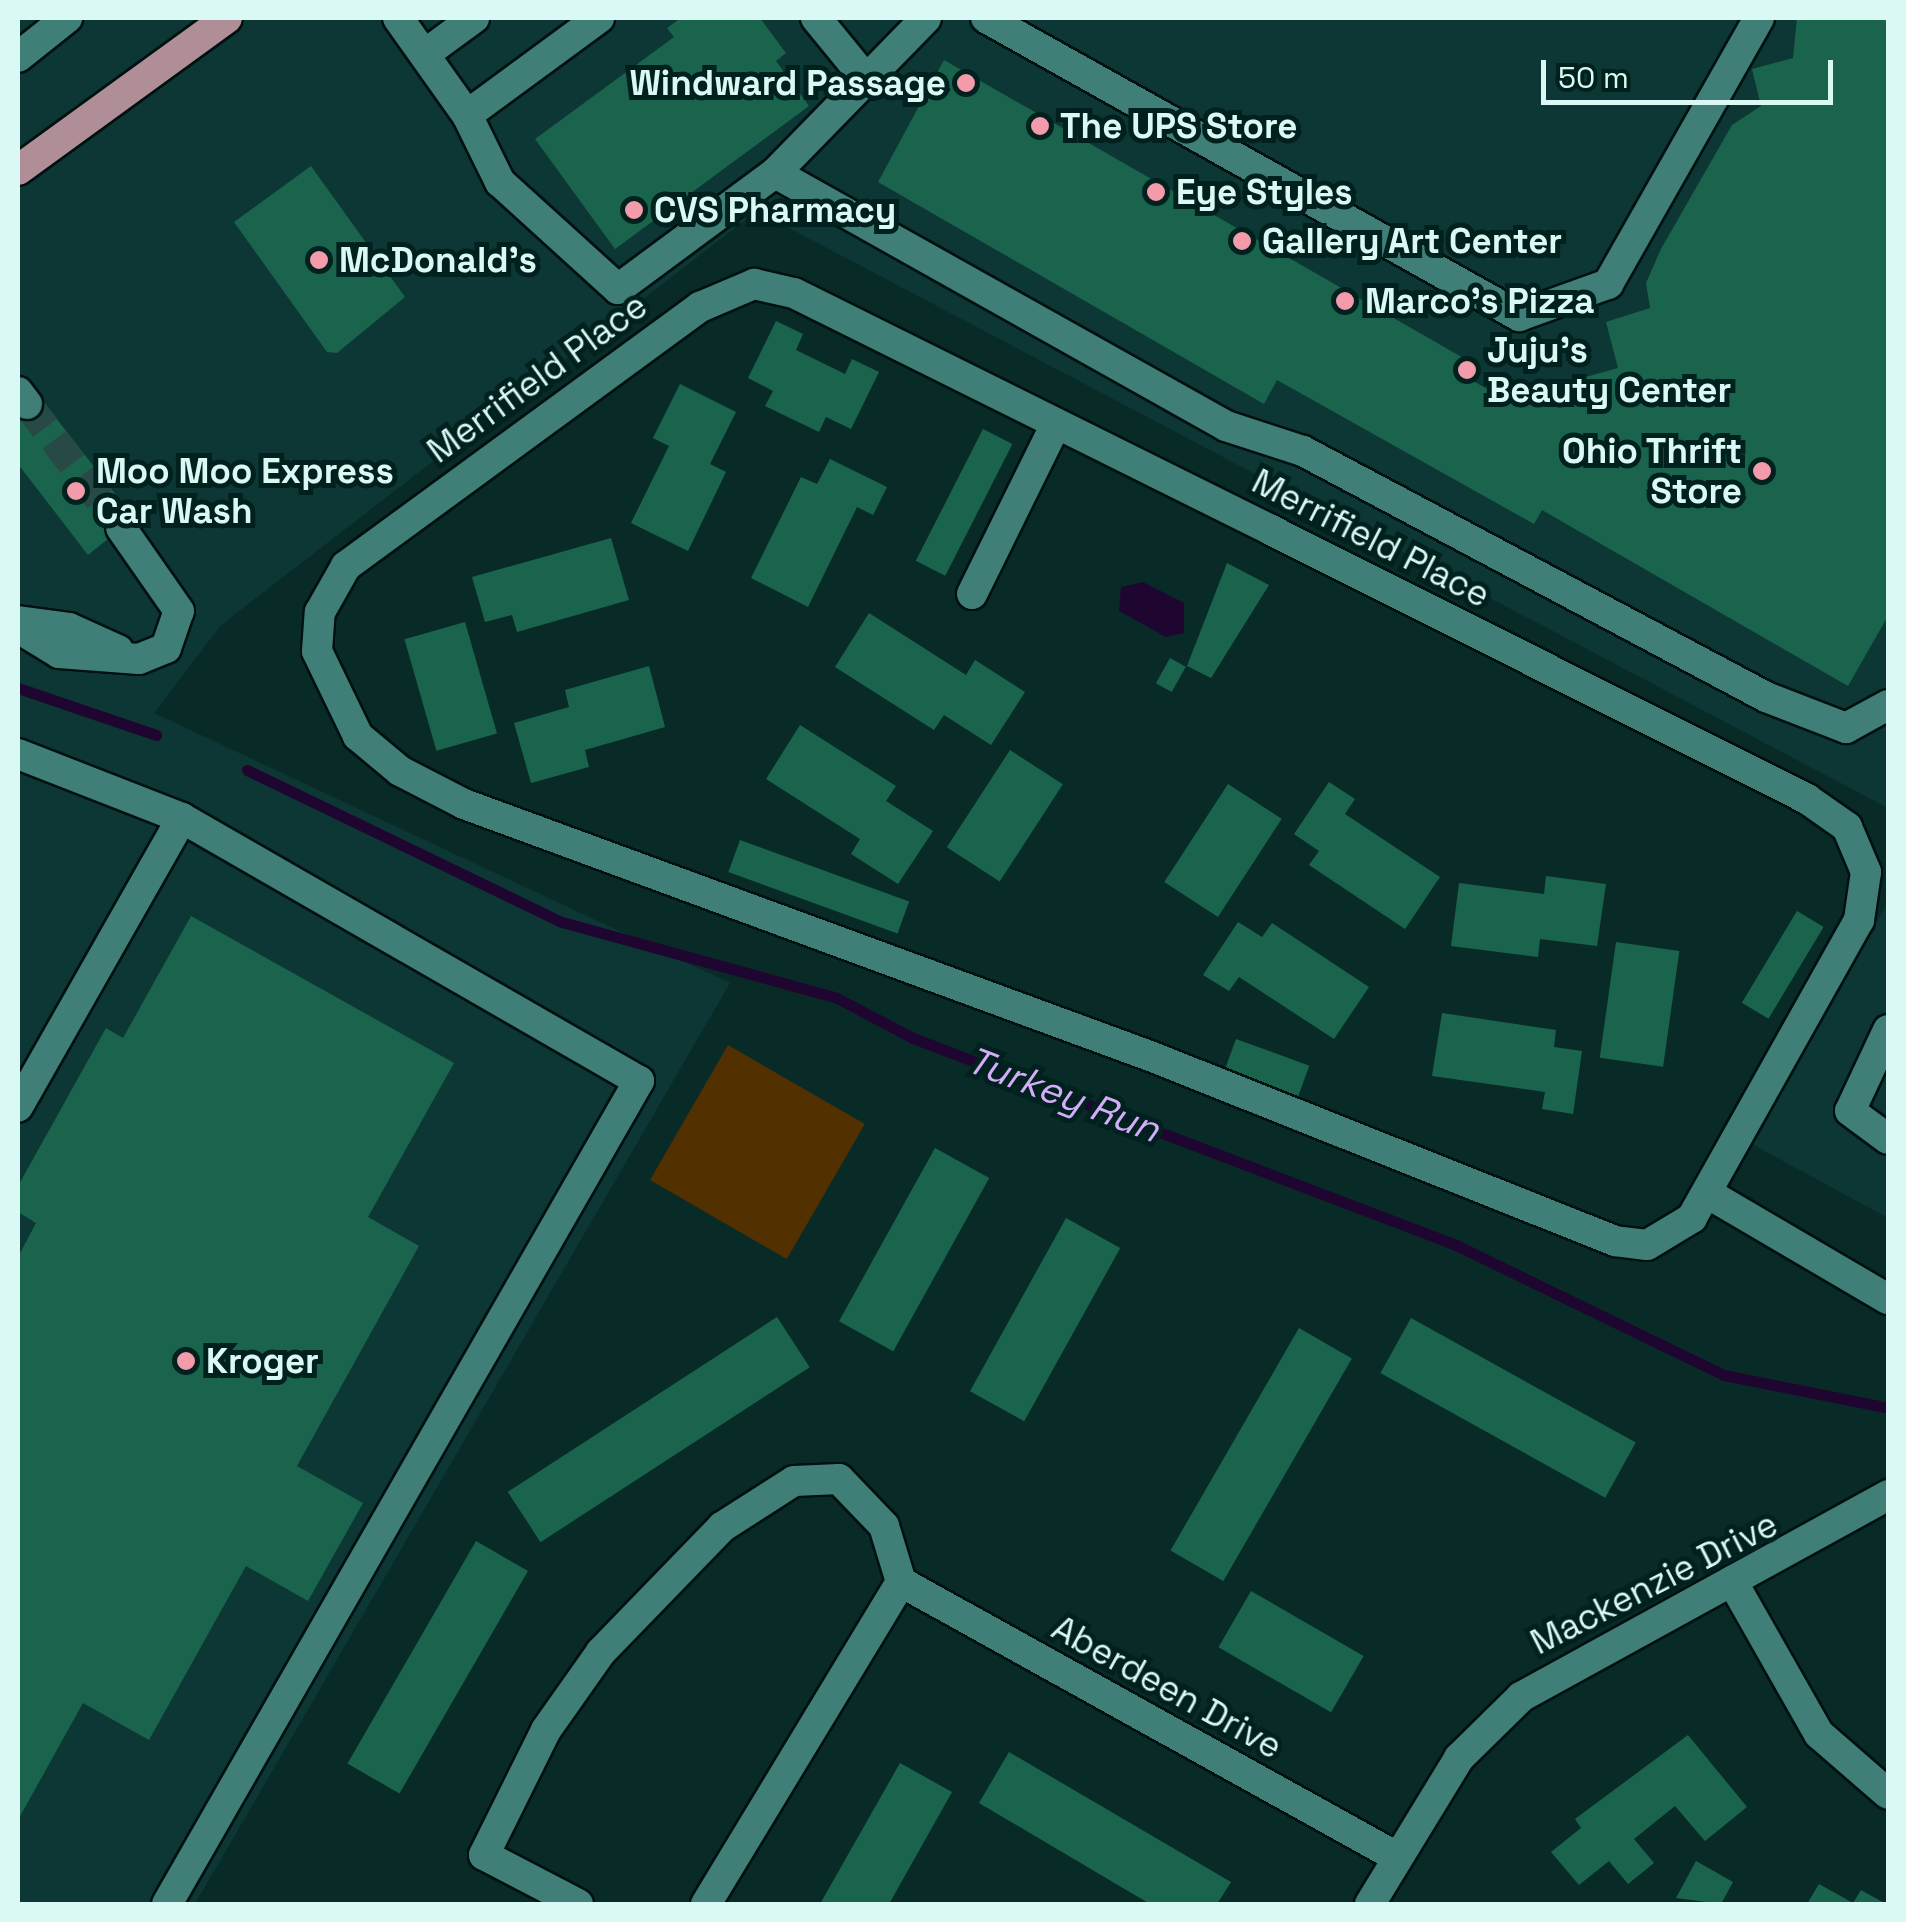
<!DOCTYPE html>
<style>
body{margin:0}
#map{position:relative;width:1906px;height:1922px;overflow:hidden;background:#092b28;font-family:"Space Grotesk",sans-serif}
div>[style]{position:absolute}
.built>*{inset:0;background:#0d3734}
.green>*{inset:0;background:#533000;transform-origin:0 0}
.water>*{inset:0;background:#1f0631}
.stream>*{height:11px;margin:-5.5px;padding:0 5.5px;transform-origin:5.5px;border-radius:5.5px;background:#1f0631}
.building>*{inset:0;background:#1a644d;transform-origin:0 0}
.minor-tunnel>*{height:30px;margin-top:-15px;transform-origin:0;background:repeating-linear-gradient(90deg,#284a47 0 30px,transparent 0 45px)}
.roads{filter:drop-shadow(2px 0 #011110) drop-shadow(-2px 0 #011110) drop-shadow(0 2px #011110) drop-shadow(0 -2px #011110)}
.minor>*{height:30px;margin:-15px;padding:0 15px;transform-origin:15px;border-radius:15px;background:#407e78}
.major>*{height:30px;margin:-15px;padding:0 15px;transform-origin:15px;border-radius:15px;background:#af8e97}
.dots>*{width:28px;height:28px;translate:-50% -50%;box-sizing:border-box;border:5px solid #00211e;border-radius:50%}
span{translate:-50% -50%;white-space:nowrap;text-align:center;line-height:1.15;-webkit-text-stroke:10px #00211e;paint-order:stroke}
.poi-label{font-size:35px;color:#daf9f5;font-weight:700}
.right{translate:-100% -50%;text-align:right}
.left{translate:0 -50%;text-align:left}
.street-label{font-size:35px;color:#daf9f5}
.water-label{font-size:38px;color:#d4adf8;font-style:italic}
.frame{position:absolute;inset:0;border:20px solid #daf9f5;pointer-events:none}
.scale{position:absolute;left:1541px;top:60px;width:292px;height:45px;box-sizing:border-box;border:5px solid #daf9f5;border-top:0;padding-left:12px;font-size:30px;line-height:35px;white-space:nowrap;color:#daf9f5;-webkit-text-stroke:8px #00211e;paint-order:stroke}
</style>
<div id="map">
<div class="built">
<div style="clip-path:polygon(18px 18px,1888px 18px,1888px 808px,757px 211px,221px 625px,154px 713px,730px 983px,195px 1904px,18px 1904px)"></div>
<div style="clip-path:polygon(1888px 902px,1888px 1218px,1752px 1144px)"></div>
</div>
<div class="green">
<div style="left:728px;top:1045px;width:158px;height:156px;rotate:30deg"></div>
</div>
<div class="water">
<div style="clip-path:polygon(1143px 582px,1184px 603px,1184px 633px,1166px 637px,1119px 611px,1121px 587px)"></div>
</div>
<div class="stream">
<div style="left:18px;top:688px;width:146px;rotate:18.8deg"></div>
<div style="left:247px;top:770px;width:350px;rotate:25.8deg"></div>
<div style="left:562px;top:922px;width:285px;rotate:15.4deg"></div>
<div style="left:837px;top:998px;width:86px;rotate:27.8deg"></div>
<div style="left:913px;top:1038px;width:581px;rotate:20.87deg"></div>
<div style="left:1456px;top:1245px;width:298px;rotate:25.9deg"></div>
<div style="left:1724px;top:1375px;width:163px;rotate:11.3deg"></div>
</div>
<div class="building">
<div style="clip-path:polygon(681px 18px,760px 18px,786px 53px,776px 61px,809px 106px,615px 249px,535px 139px,674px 37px,667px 28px)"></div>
<div style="clip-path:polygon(1797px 18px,1888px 18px,1888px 616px,1848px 686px,1542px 510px,1534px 524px,1277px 380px,1264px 404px,878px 182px,944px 60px,1479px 367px,1471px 380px,1506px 399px,1618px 368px,1606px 322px,1650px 308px,1646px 283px,1661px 249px,1732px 125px,1761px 106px,1752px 69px,1793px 58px)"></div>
<div style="clip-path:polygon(311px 166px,405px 297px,337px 353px,327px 352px,234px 222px)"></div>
<div style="clip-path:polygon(776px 321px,803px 334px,796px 350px,845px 374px,852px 359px,879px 372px,851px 429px,826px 417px,819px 432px,765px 406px,773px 391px,748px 378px)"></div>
<div style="clip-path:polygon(680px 384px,736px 412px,710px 464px,726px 472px,688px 551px,631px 523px,669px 446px,653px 438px)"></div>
<div style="clip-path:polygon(38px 395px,134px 518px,88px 555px,18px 464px,18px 411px)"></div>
<div style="left:983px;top:429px;width:33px;height:148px;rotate:27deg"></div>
<div style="clip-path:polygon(830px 459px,887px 487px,873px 515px,857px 507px,808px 607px,751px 578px,801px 477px,817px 484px)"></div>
<div style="clip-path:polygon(611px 538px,629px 600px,517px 632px,512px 615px,485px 622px,472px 577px)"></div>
<div style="clip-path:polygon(1227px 563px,1269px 585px,1211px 678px,1187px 666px)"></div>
<div style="clip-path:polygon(869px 613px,966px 675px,975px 660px,1025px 692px,991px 745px,944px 715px,934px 730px,835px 667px)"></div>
<div style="left:465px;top:622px;width:116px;height:63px;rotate:74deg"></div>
<div style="left:1170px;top:658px;width:18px;height:29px;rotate:29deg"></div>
<div style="clip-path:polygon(649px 666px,665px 727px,585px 750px,589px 767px,531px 783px,514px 723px,569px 707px,565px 690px)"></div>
<div style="clip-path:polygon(800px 725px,896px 786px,886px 801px,933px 831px,898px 884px,851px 854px,860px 839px,766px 779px)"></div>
<div style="left:1010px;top:750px;width:63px;height:116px;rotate:33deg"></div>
<div style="clip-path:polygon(1329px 782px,1355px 799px,1345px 814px,1440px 877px,1405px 929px,1309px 865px,1319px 851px,1294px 834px)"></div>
<div style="left:1228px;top:784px;width:64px;height:117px;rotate:33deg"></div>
<div style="left:740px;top:840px;width:180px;height:34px;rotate:20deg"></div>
<div style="clip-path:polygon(1546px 876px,1606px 884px,1597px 946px,1540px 939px,1538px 957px,1451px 946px,1459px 883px,1544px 894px)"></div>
<div style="left:1797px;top:911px;width:31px;height:107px;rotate:31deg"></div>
<div style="clip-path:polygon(191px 916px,454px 1063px,368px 1217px,419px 1246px,297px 1466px,363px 1503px,308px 1601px,246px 1566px,149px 1740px,83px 1703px,18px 1820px,18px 1257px,36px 1223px,18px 1212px,18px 1186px,106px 1028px,123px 1038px)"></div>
<div style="clip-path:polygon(1238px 922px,1262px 937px,1272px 923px,1369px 987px,1334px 1039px,1239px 977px,1229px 991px,1203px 975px)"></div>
<div style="left:1616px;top:942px;width:64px;height:117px;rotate:8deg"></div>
<div style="clip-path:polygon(1442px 1013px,1556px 1030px,1554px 1047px,1582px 1051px,1573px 1114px,1542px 1109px,1545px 1092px,1432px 1076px)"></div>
<div style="left:1236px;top:1039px;width:78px;height:33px;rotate:20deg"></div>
<div style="left:935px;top:1148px;width:62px;height:198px;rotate:29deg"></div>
<div style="left:1066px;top:1218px;width:62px;height:198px;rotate:29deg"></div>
<div style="left:777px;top:1317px;width:60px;height:321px;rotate:57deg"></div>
<div style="left:1411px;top:1318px;width:257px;height:63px;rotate:29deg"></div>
<div style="left:1299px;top:1328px;width:61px;height:257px;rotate:30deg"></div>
<div style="left:476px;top:1541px;width:60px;height:257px;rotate:30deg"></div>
<div style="left:1251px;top:1591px;width:130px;height:65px;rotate:30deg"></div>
<div style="clip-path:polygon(1688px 1735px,1747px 1807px,1705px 1841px,1675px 1806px,1634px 1839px,1654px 1863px,1628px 1884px,1609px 1861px,1579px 1885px,1551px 1852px,1581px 1828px,1575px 1819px)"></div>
<div style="clip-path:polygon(1009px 1752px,1231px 1882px,1217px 1904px,1150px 1904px,979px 1803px)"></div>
<div style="clip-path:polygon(900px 1763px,952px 1792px,889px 1904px,820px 1904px)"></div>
<div style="clip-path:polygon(1696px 1861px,1733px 1882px,1721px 1904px,1676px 1898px)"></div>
<div style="clip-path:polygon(1819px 1884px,1853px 1903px,1861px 1890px,1886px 1904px,1807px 1904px)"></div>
</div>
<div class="minor-tunnel">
<div style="left:27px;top:404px;width:156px;rotate:52.8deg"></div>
</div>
<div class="roads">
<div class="minor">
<div style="left:398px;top:18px;width:119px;rotate:54.6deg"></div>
<div style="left:467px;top:115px;width:75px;rotate:63.8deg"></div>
<div style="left:500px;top:182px;width:159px;rotate:42.2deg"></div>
<div style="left:618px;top:289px;width:195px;rotate:-36.5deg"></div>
<div style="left:775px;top:173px;width:216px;rotate:-45.7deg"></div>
<div style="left:816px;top:18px;width:85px;rotate:50.7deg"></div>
<div style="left:986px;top:18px;width:611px;rotate:29.21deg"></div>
<div style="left:1519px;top:316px;width:95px;rotate:-19.8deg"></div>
<div style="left:1608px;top:284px;width:306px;rotate:-60.4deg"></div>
<div style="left:425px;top:54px;width:61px;rotate:-36.3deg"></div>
<div style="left:18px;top:57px;width:63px;rotate:-38.5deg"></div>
<div style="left:467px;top:115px;width:164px;rotate:-36.3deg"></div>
<div style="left:775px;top:173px;width:517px;rotate:29.29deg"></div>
<div style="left:1226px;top:426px;width:81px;rotate:18deg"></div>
<div style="left:1303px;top:451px;width:524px;rotate:27.98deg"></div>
<div style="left:1766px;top:697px;width:86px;rotate:21.2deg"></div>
<div style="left:1846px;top:728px;width:48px;rotate:-28.7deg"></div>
<div style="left:754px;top:284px;width:41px;rotate:12.7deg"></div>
<div style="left:794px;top:293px;width:533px;rotate:26.42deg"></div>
<div style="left:1271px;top:530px;width:600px;rotate:26.65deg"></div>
<div style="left:1807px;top:799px;width:49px;rotate:35deg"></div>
<div style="left:1847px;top:827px;width:49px;rotate:67.1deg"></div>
<div style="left:1866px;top:872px;width:49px;rotate:98.3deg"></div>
<div style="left:1859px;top:920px;width:342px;rotate:119.3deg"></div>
<div style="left:1692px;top:1218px;width:52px;rotate:149deg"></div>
<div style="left:1647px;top:1245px;width:32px;rotate:-173deg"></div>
<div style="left:1615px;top:1241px;width:500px;rotate:-158.3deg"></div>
<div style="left:1150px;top:1056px;width:731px;rotate:-159.83deg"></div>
<div style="left:464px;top:804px;width:72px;rotate:-152.7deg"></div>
<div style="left:400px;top:771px;width:55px;rotate:-140.2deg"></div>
<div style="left:358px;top:736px;width:94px;rotate:-115.8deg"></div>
<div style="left:317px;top:651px;width:39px;rotate:-86deg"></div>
<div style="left:320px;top:612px;width:53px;rotate:-60.5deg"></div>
<div style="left:346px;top:566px;width:439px;rotate:-36.2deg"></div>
<div style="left:700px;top:307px;width:59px;rotate:-23.1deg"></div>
<div style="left:18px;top:392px;width:15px;rotate:53deg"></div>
<div style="left:972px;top:594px;width:190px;rotate:-63.7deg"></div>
<div style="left:18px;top:621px;width:51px;rotate:7.8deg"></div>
<div style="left:69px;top:628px;width:54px;rotate:24.2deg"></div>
<div style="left:18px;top:628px;width:48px;rotate:31.4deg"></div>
<div style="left:59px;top:653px;width:80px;rotate:4.3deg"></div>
<div style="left:139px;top:659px;width:29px;rotate:-22deg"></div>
<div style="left:166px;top:648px;width:39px;rotate:-71deg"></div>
<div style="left:179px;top:611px;width:101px;rotate:-124.9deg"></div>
<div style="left:18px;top:754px;width:176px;rotate:21.3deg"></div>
<div style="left:182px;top:818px;width:332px;rotate:119.6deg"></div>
<div style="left:1888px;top:1030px;width:89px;rotate:115.1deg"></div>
<div style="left:1850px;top:1111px;width:47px;rotate:36.4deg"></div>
<div style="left:1707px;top:1193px;width:210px;rotate:30.4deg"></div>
<div style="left:1732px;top:1581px;width:176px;rotate:60.4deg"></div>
<div style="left:1819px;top:1734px;width:91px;rotate:41deg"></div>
<div style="left:167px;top:1904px;width:949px;rotate:-60.17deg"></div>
<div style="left:639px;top:1081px;width:527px;rotate:-150.08deg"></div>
<div style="left:578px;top:1904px;width:106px;rotate:-152.5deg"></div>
<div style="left:484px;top:1855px;width:140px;rotate:-63.6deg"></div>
<div style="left:546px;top:1730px;width:95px;rotate:-54.8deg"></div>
<div style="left:601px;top:1652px;width:174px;rotate:-45.9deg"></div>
<div style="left:722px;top:1527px;width:85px;rotate:-32.6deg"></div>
<div style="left:794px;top:1481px;width:45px;rotate:-2.5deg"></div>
<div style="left:839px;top:1479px;width:65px;rotate:46.2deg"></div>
<div style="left:884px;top:1526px;width:59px;rotate:73.1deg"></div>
<div style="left:706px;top:1904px;width:376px;rotate:-58.8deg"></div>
<div style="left:901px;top:1582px;width:567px;rotate:29.01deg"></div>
<div style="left:1370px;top:1904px;width:171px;rotate:-58.6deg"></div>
<div style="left:1459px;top:1758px;width:87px;rotate:-44.5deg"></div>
<div style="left:1521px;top:1697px;width:419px;rotate:-28.8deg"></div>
</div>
<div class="major">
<div style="left:18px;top:170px;width:258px;rotate:-36deg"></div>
</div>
</div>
<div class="dots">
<div style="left:966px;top:83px;background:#f39aab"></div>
<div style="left:1040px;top:126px;background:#f39aab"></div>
<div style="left:1156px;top:192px;background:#f39aab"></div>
<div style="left:634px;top:210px;background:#f39aab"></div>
<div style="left:1242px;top:241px;background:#f39aab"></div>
<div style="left:319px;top:260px;background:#f39aab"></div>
<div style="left:1345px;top:301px;background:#f39aab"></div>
<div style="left:1467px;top:370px;background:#f39aab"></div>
<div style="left:1762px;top:471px;background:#f39aab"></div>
<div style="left:76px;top:491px;background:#f39aab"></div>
<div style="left:186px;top:1361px;background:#f39aab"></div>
</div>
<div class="poi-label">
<span class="right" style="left:946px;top:83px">Windward Passage</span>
<span class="left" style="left:1060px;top:126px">The UPS Store</span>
<span class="left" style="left:1176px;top:192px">Eye Styles</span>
<span class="left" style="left:654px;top:210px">CVS Pharmacy</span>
<span class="left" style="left:1262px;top:241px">Gallery Art Center</span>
<span class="left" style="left:339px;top:260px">McDonald's</span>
<span class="left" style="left:1365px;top:301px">Marco's Pizza</span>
<span class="left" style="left:1487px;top:370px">Juju's<br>Beauty Center</span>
<span class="right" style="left:1742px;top:471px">Ohio Thrift<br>Store</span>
<span class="left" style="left:96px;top:491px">Moo Moo Express<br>Car Wash</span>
<span class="left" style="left:206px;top:1361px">Kroger</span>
</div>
<div class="street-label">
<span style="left:537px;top:378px;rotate:-36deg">Merrifield Place</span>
<span style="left:1371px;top:538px;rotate:27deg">Merrifield Place</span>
<span style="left:1654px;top:1583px;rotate:-27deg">Mackenzie Drive</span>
<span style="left:1167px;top:1687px;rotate:29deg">Aberdeen Drive</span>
</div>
<div class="water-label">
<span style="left:1063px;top:1095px;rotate:21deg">Turkey Run</span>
</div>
<div class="frame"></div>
<div class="scale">50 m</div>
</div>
